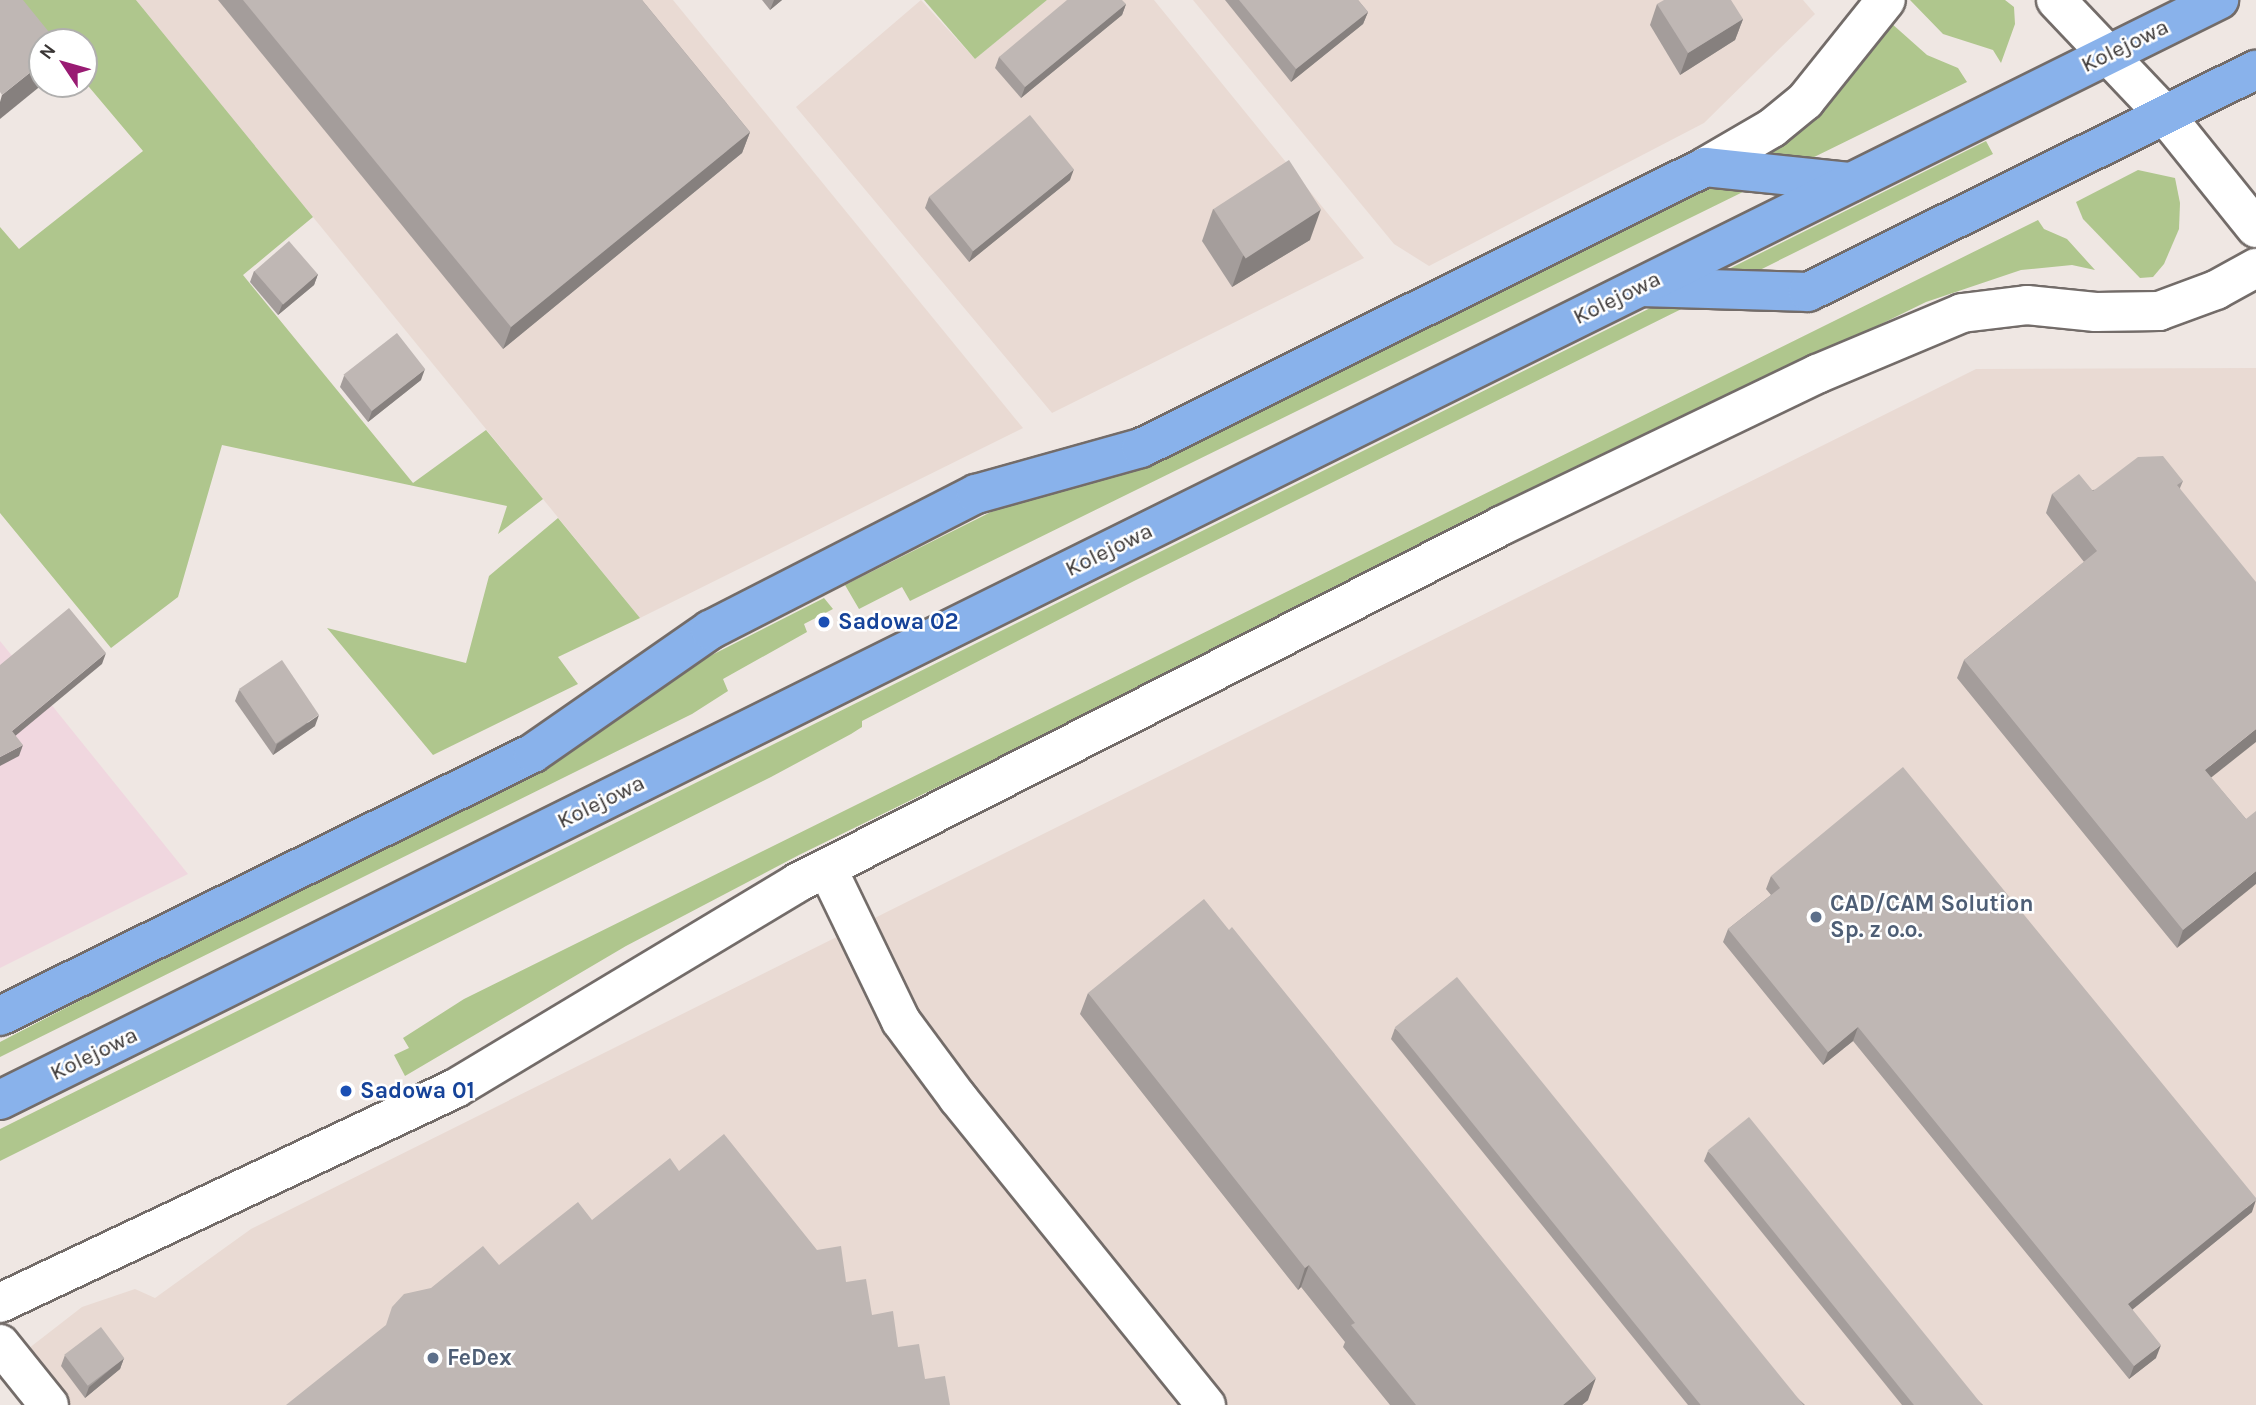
<!DOCTYPE html>
<style>
body{margin:0}
#map{position:relative;width:2256px;height:1405px;overflow:hidden;background:#efe7e3;font-family:Karla,sans-serif}
div>[style]{position:absolute}
.commercial>*{inset:0;background:#f0d7df}
.built>*{inset:0;background:#e9dad3}
.green>*{inset:0;background:#afc68d}
.roads{filter:drop-shadow(2px 0 #736c69) drop-shadow(-2px 0 #736c69) drop-shadow(0 2px #736c69) drop-shadow(0 -2px #736c69)}
.minor>*{height:38px;margin:-19px;padding:0 19px;transform-origin:19px;border-radius:19px;background:#fff}
.highway>*{height:38px;margin:-19px;padding:0 19px;transform-origin:19px;border-radius:19px;background:#89b2eb}
.wall>*{inset:0;background:#a49d9b}
.shaded-wall>*{inset:0;background:#86807e}
.building>*{inset:0;background:#bfb7b4;transform-origin:0 0}
.dots>*{width:19px;height:19px;translate:-50% -50%;box-sizing:border-box;border:4px solid #fff;border-radius:50%}
span{translate:-50% -50%;white-space:nowrap;text-align:center;line-height:1.15;-webkit-text-stroke:5px #fff;paint-order:stroke}
.street-label{font-size:23px;color:#3a3635}
.transit-label{font-size:23px;color:#164399;font-weight:700}
.left{translate:0 -50%;text-align:left}
.service-label{font-size:23px;color:#4e5e75;font-weight:700}
.north{position:absolute;left:28px;top:28px;width:70px;height:70px;box-sizing:border-box;background:#fff;border:2px solid #b0afae;border-radius:50%;rotate:306deg;font-size:19px;font-weight:700;line-height:28px;text-align:center;color:#3a3635}
.north::after{content:'';display:block;margin:auto;width:24px;height:32px;background:#991b73;clip-path:polygon(50% 0,100% 100%,50% 72%,0 100%)}
</style>
<div id="map">
<div class="commercial">
<div style="clip-path:polygon(0 641px,188px 874px,0 968px)"></div>
</div>
<div class="built">
<div style="clip-path:polygon(136px 0,673px 0,1023px 428px,640px 618px)"></div>
<div style="clip-path:polygon(921px 0,975px 59px,1047px 0,1154px 0,1364px 258px,1052px 413px,796px 107px)"></div>
<div style="clip-path:polygon(1193px 0,1803px 0,1815px 14px,1704px 123px,1429px 266px,1394px 244px)"></div>
<div style="clip-path:polygon(2256px 368px,2256px 1405px,67px 1405px,24px 1352px,82px 1307px,135px 1289px,155px 1298px,251px 1229px,1976px 369px)"></div>
</div>
<div class="green">
<div style="clip-path:polygon(17px 0,136px 0,313px 217px,243px 275px,413px 483px,486px 430px,543px 499px,498px 534px,507px 506px,222px 445px,178px 597px,111px 648px,0 513px,0 227px,19px 249px,143px 151px,84px 81px,84px 42px,52px 42px)"></div>
<div style="clip-path:polygon(924px 0,1047px 0,975px 59px)"></div>
<div style="clip-path:polygon(1910px 0,2005px 0,2014px 7px,2015px 24px,2001px 63px,1993px 50px,1943px 34px)"></div>
<div style="clip-path:polygon(1891px 23px,1927px 55px,1958px 68px,1967px 82px,910px 601px,902px 587px,859px 609px,845px 585px,991px 512px,1031px 498px,1689px 195px)"></div>
<div style="clip-path:polygon(1986px 141px,1993px 154px,1134px 581px,862px 721px,862px 727px,851px 734px,771px 777px,0 1161px,0 1129px)"></div>
<div style="clip-path:polygon(2138px 170px,2175px 178px,2180px 203px,2179px 229px,2164px 264px,2153px 277px,2140px 278px,2083px 219px,2076px 202px)"></div>
<div style="clip-path:polygon(2038px 220px,2044px 229px,2067px 239px,2095px 270px,2072px 265px,2021px 270px,1926px 302px,799px 855px,626px 946px,405px 1076px,394px 1055px,409px 1048px,403px 1038px,464px 999px)"></div>
<div style="clip-path:polygon(558px 518px,640px 618px,558px 657px,578px 684px,433px 755px,327px 628px,466px 663px,489px 576px)"></div>
<div style="clip-path:polygon(824px 598px,833px 609px,804px 624px,807px 632px,723px 679px,728px 691px,692px 714px,0 1057px,0 1042px,574px 744px,706px 658px)"></div>
</div>
<div class="roads">
<div class="minor">
<div style="left:2056px;top:0;width:158px;rotate:46.5deg"></div>
<div style="left:2165px;top:115px;width:145px;rotate:51.2deg"></div>
<div style="left:1705px;top:167px;width:78px;rotate:-30.2deg"></div>
<div style="left:1772px;top:128px;width:43px;rotate:-39.3deg"></div>
<div style="left:1805px;top:101px;width:129px;rotate:-51.3deg"></div>
<div style="left:827px;top:868px;width:170px;rotate:64.2deg"></div>
<div style="left:901px;top:1021px;width:96px;rotate:53.5deg"></div>
<div style="left:958px;top:1098px;width:395px;rotate:51.1deg"></div>
<div style="left:0;top:1303px;width:504px;rotate:-25.24deg"></div>
<div style="left:456px;top:1088px;width:398px;rotate:-31deg"></div>
<div style="left:797px;top:883px;width:789px;rotate:-26.89deg"></div>
<div style="left:1501px;top:526px;width:351px;rotate:-25.7deg"></div>
<div style="left:1817px;top:374px;width:157px;rotate:-22.8deg"></div>
<div style="left:1962px;top:313px;width:65px;rotate:-7deg"></div>
<div style="left:2027px;top:305px;width:69px;rotate:5.8deg"></div>
<div style="left:2096px;top:312px;width:63px;rotate:-0.9deg"></div>
<div style="left:2159px;top:311px;width:61px;rotate:-20.2deg"></div>
<div style="left:2216px;top:290px;width:46px;rotate:-28.8deg"></div>
<div style="left:0;top:1344px;width:78px;rotate:51.2deg"></div>
</div>
<div class="highway">
<div style="left:1643px;top:287px;width:165px;rotate:1.7deg"></div>
<div style="left:1808px;top:292px;width:500px;rotate:-26.4deg"></div>
<div style="left:0;top:1016px;width:594px;rotate:-26.26deg"></div>
<div style="left:533px;top:753px;width:216px;rotate:-34.8deg"></div>
<div style="left:710px;top:630px;width:299px;rotate:-27.1deg"></div>
<div style="left:976px;top:494px;width:171px;rotate:-15.6deg"></div>
<div style="left:1141px;top:448px;width:630px;rotate:-26.48deg"></div>
<div style="left:1705px;top:167px;width:147px;rotate:5.9deg"></div>
<div style="left:0;top:1100px;width:2477px;rotate:-26.37deg"></div>
</div>
</div>
<div class="wall">
<div style="clip-path:polygon(218px 0,642px 0,750px 132px,742px 153px,503px 349px)"></div>
<div style="clip-path:polygon(762px 0,782px 0,770px 10px)"></div>
<div style="clip-path:polygon(1225px 0,1358px 0,1368px 12px,1363px 24px,1291px 82px)"></div>
<div style="clip-path:polygon(1126px 4px,1122px 15px,1021px 98px,995px 68px,999px 57px)"></div>
<div style="clip-path:polygon(1657px 4px,1743px 19px,1735px 40px,1680px 75px,1650px 25px)"></div>
<div style="clip-path:polygon(1070px 180px,969px 262px,925px 208px,929px 197px)"></div>
<div style="clip-path:polygon(1213px 209px,1310px 240px,1232px 287px,1202px 241px)"></div>
<div style="clip-path:polygon(254px 271px,318px 274px,314px 285px,278px 315px,250px 282px)"></div>
<div style="clip-path:polygon(344px 376px,421px 380px,368px 422px,340px 387px)"></div>
<div style="clip-path:polygon(2183px 481px,2180px 488px,2211px 778px,2246px 819px,2177px 948px,1957px 678px,1964px 660px,2084px 562px,2046px 513px,2052px 494px)"></div>
<div style="clip-path:polygon(239px 690px,315px 726px,273px 755px,235px 701px)"></div>
<div style="clip-path:polygon(1771px 876px,2252px 1212px,2132px 1310px,2156px 1358px,2129px 1379px,1853px 1041px,1823px 1065px,1723px 942px,1728px 929px,1771px 895px,1766px 889px)"></div>
<div style="clip-path:polygon(1088px 993px,1588px 1400px,1582px 1405px,1390px 1405px,1343px 1347px,1345px 1342px,1301px 1287px,1298px 1290px,1080px 1014px)"></div>
<div style="clip-path:polygon(1395px 1028px,1805px 1405px,1688px 1405px,1391px 1039px)"></div>
<div style="clip-path:polygon(1708px 1151px,1983px 1405px,1902px 1405px,1704px 1161px)"></div>
<div style="clip-path:polygon(65px 1355px,124px 1358px,120px 1369px,85px 1398px,61px 1366px)"></div>
</div>
<div class="shaded-wall">
<div style="clip-path:polygon(774px 0,782px 0,770px 10px)"></div>
<div style="clip-path:polygon(1126px 4px,1122px 15px,1021px 98px,1025px 87px)"></div>
<div style="clip-path:polygon(1368px 12px,1363px 24px,1291px 82px,1296px 69px)"></div>
<div style="clip-path:polygon(1743px 19px,1735px 40px,1680px 75px,1688px 53px)"></div>
<div style="clip-path:polygon(42px 63px,43px 84px,0 119px,0 102px,2px 95px)"></div>
<div style="clip-path:polygon(750px 132px,742px 153px,503px 349px,511px 327px)"></div>
<div style="clip-path:polygon(1074px 169px,1070px 180px,969px 262px,973px 251px)"></div>
<div style="clip-path:polygon(1321px 209px,1310px 240px,1232px 287px,1243px 256px)"></div>
<div style="clip-path:polygon(318px 274px,314px 285px,278px 315px,282px 305px)"></div>
<div style="clip-path:polygon(425px 369px,421px 380px,368px 422px,372px 411px)"></div>
<div style="clip-path:polygon(106px 653px,102px 664px,8px 742px,12px 731px)"></div>
<div style="clip-path:polygon(319px 715px,315px 726px,273px 755px,277px 744px)"></div>
<div style="clip-path:polygon(2256px 729px,2256px 742px,2198px 788px,2205px 770px)"></div>
<div style="clip-path:polygon(23px 745px,19px 756px,0 766px,0 757px)"></div>
<div style="clip-path:polygon(2256px 871px,2256px 884px,2177px 948px,2183px 930px)"></div>
<div style="clip-path:polygon(1858px 1027px,1853px 1041px,1823px 1065px,1828px 1052px)"></div>
<div style="clip-path:polygon(2256px 1200px,2252px 1212px,2123px 1317px,2128px 1304px)"></div>
<div style="clip-path:polygon(1309px 1265px,1301px 1287px,1298px 1290px,1305px 1268px)"></div>
<div style="clip-path:polygon(2161px 1345px,2156px 1358px,2129px 1379px,2134px 1366px)"></div>
<div style="clip-path:polygon(124px 1358px,120px 1369px,85px 1398px,89px 1387px)"></div>
<div style="clip-path:polygon(1596px 1378px,1588px 1400px,1582px 1405px,1563px 1405px)"></div>
</div>
<div class="building">
<div style="clip-path:polygon(0 0,23px 0,57px 42px,42px 42px,42px 63px,2px 95px,0 92px)"></div>
<div style="clip-path:polygon(243px 0,642px 0,750px 132px,511px 327px)"></div>
<div style="clip-path:polygon(1067px 0,1122px 0,1126px 4px,1025px 87px,999px 57px)"></div>
<div style="clip-path:polygon(1239px 0,1358px 0,1368px 12px,1296px 69px)"></div>
<div style="clip-path:polygon(1664px 0,1731px 0,1743px 19px,1688px 53px,1657px 4px)"></div>
<div style="left:1030px;top:115px;width:70px;height:130px;rotate:51deg"></div>
<div style="left:1289px;top:160px;width:59px;height:90px;rotate:57deg"></div>
<div style="left:289px;top:241px;width:44px;height:46px;rotate:49deg"></div>
<div style="left:397px;top:333px;width:46px;height:68px;rotate:52deg"></div>
<div style="clip-path:polygon(2163px 456px,2183px 481px,2177px 485px,2256px 582px,2256px 729px,2205px 770px,2246px 819px,2256px 811px,2256px 871px,2183px 930px,1964px 660px,2097px 551px,2052px 494px,2079px 474px,2093px 491px,2138px 457px)"></div>
<div style="clip-path:polygon(69px 608px,106px 653px,12px 731px,23px 745px,0 757px,0 665px)"></div>
<div style="left:282px;top:660px;width:66px;height:52px;rotate:56deg"></div>
<div style="clip-path:polygon(1903px 767px,2256px 1198px,2256px 1200px,2128px 1304px,2161px 1345px,2134px 1366px,1858px 1027px,1828px 1052px,1728px 929px,1780px 888px,1771px 876px)"></div>
<div style="clip-path:polygon(1204px 899px,1229px 930px,1232px 927px,1596px 1378px,1563px 1405px,1416px 1405px,1351px 1325px,1355px 1323px,1309px 1265px,1305px 1268px,1088px 993px)"></div>
<div style="left:1457px;top:977px;width:552px;height:80px;rotate:51deg"></div>
<div style="left:1749px;top:1117px;width:371px;height:53px;rotate:51deg"></div>
<div style="clip-path:polygon(724px 1134px,817px 1250px,841px 1246px,846px 1282px,866px 1279px,872px 1315px,893px 1311px,898px 1347px,919px 1344px,925px 1379px,945px 1376px,950px 1405px,286px 1405px,386px 1325px,392px 1307px,404px 1294px,431px 1288px,483px 1246px,499px 1265px,578px 1202px,592px 1220px,670px 1158px,679px 1171px)"></div>
<div style="left:101px;top:1327px;width:39px;height:46px;rotate:53deg"></div>
</div>
<div class="dots">
<div style="left:824px;top:622px;background:#1a4fb4"></div>
<div style="left:1816px;top:917px;background:#5c6f8a"></div>
<div style="left:346px;top:1091px;background:#1a4fb4"></div>
<div style="left:433px;top:1358px;background:#5c6f8a"></div>
</div>
<div class="street-label">
<span style="left:2125px;top:46px;rotate:-26deg">Kolejowa</span>
<span style="left:1617px;top:298px;rotate:-26deg">Kolejowa</span>
<span style="left:1109px;top:550px;rotate:-26deg">Kolejowa</span>
<span style="left:601px;top:802px;rotate:-26deg">Kolejowa</span>
<span style="left:94px;top:1054px;rotate:-26deg">Kolejowa</span>
</div>
<div class="transit-label">
<span class="left" style="left:838px;top:622px">Sadowa 02</span>
<span class="left" style="left:360px;top:1091px">Sadowa 01</span>
</div>
<div class="service-label">
<span class="left" style="left:1830px;top:917px">CAD/CAM Solution<br>Sp. z o.o.</span>
<span class="left" style="left:447px;top:1358px">FeDex</span>
</div>
<div class="north">N</div>
</div>
